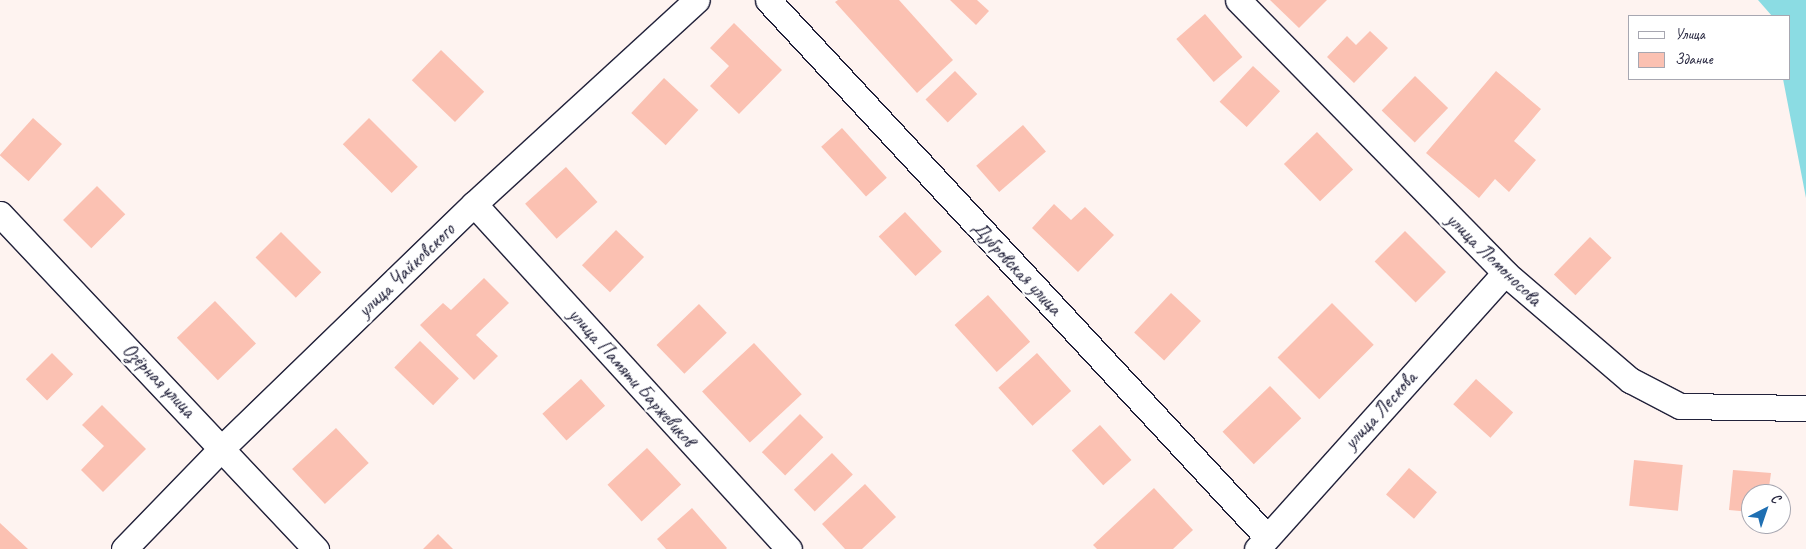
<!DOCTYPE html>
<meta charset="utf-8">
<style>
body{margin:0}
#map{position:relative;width:1806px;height:549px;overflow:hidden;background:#fef3f0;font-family:Caveat,sans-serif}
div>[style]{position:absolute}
.water>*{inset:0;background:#8bdce3}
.building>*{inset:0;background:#fbc1b2;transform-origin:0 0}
.roads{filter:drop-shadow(1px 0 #22223b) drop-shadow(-1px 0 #22223b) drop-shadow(0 1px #22223b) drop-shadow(0 -1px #22223b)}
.street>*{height:25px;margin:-12.5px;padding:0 12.5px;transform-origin:12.5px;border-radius:12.5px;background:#fff}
span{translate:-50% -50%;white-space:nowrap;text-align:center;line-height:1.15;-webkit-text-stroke:5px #fff;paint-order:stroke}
.street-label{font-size:20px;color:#22223b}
.legend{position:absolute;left:1628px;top:15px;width:162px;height:65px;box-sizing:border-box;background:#fff;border:1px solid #a7a7b1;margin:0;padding:6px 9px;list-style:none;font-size:15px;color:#22223b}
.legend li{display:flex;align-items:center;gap:10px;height:25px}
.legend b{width:25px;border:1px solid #a7a7b1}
.north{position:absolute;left:1741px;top:484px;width:50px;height:50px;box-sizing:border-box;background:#fff;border:1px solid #a7a7b1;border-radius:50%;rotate:41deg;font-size:14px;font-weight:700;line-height:20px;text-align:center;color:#22223b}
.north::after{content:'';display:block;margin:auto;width:18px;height:22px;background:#1f6fb2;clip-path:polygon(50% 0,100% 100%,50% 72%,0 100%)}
</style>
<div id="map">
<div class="water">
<div style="clip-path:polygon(1758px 0,1806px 0,1806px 198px,1783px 79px,1790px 79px,1790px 16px,1772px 16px)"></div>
</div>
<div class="building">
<div style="clip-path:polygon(838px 0,899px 0,953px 60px,917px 93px,835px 2px)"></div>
<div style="clip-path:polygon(950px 0,977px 0,989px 11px,976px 25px)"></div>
<div style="clip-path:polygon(1270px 0,1327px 0,1299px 28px)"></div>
<div style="left:1205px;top:14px;width:57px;height:38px;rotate:49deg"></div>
<div style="clip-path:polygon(734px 23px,782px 70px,739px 114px,710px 86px,729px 66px,710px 48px)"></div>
<div style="clip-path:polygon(1370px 31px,1388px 48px,1354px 83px,1327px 57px,1347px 36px,1356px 45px)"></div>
<div style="left:441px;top:50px;width:60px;height:42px;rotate:44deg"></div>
<div style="left:1253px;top:66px;width:37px;height:49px;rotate:43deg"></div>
<div style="left:955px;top:71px;width:32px;height:41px;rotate:46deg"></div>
<div style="clip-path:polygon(1496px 71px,1541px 109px,1514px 141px,1536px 160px,1509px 192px,1495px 179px,1479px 198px,1426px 153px)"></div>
<div style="left:1415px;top:76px;width:46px;height:48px;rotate:44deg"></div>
<div style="left:664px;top:78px;width:47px;height:48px;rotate:43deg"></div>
<div style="left:33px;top:118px;width:39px;height:50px;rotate:42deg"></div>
<div style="left:369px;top:118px;width:69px;height:37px;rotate:45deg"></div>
<div style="left:1023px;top:125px;width:35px;height:62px;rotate:49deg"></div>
<div style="left:842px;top:128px;width:67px;height:28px;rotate:48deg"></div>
<div style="left:1317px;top:132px;width:52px;height:46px;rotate:46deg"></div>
<div style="left:566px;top:167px;width:47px;height:55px;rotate:48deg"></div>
<div style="left:97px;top:186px;width:40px;height:48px;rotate:45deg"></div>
<div style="clip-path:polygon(1054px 204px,1071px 220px,1085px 207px,1114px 235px,1078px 272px,1032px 228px)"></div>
<div style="left:905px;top:212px;width:54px;height:36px;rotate:47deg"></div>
<div style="left:616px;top:230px;width:39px;height:49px;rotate:44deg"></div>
<div style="left:1405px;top:231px;width:58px;height:43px;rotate:45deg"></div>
<div style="left:281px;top:232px;width:57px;height:36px;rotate:45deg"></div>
<div style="left:1590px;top:237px;width:30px;height:52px;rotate:44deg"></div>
<div style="clip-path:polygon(484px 278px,509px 303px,476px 335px,498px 356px,474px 380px,420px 325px,443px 303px,451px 310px)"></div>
<div style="left:1171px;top:293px;width:41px;height:54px;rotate:43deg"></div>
<div style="left:988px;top:295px;width:63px;height:45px;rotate:48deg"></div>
<div style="left:215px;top:301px;width:59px;height:53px;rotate:46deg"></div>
<div style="left:1332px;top:303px;width:59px;height:77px;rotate:45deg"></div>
<div style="left:699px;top:304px;width:40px;height:59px;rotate:46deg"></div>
<div style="left:420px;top:341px;width:54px;height:37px;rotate:44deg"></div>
<div style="left:754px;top:343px;width:70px;height:71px;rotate:47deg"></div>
<div style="left:52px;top:353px;width:30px;height:37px;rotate:45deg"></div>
<div style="left:1037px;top:353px;width:51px;height:52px;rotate:48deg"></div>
<div style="left:581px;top:379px;width:36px;height:52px;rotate:48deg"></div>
<div style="left:1476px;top:379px;width:50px;height:34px;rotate:42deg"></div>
<div style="left:1270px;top:386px;width:45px;height:66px;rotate:46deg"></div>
<div style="clip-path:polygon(102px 405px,146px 449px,103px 492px,81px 470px,104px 446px,82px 425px)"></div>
<div style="left:800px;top:414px;width:33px;height:54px;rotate:45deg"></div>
<div style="left:1100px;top:425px;width:47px;height:38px;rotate:48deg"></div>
<div style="left:336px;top:428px;width:48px;height:60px;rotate:47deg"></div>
<div style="left:647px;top:448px;width:50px;height:54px;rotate:47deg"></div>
<div style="left:832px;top:453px;width:30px;height:53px;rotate:46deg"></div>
<div style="left:1634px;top:460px;width:49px;height:46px;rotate:6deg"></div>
<div style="left:1409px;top:468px;width:37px;height:35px;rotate:41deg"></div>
<div style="clip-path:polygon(1733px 470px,1771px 473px,1768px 494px,1751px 494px,1751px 512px,1729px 510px)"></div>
<div style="clip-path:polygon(865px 484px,896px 517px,862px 549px,845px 549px,822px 524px)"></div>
<div style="clip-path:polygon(1154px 488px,1193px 530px,1173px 549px,1097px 549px,1093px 545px)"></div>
<div style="clip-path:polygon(692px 508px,727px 548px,726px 549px,666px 549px,657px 539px)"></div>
<div style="clip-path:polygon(0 523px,28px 549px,0 549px)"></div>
<div style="clip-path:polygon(438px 534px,453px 549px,423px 549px)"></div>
</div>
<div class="roads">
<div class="street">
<div style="left:768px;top:0;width:732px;rotate:47.1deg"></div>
<div style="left:1238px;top:0;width:382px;rotate:45.6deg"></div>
<div style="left:1505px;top:273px;width:165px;rotate:40.6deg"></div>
<div style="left:1630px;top:380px;width:56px;rotate:27.5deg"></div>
<div style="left:1680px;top:406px;width:126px;rotate:0.9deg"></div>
<div style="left:474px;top:204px;width:467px;rotate:47.6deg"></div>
<div style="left:0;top:214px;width:461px;rotate:46.7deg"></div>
<div style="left:124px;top:549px;width:142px;rotate:-45.9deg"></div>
<div style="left:223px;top:447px;width:349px;rotate:-44.1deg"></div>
<div style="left:474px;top:204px;width:302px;rotate:-42.5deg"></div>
<div style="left:1257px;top:549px;width:371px;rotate:-48.1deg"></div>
</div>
</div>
<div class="street-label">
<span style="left:1494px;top:259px;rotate:44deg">улица Ломоносова</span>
<span style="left:1017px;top:268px;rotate:47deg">Дубровская улица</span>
<span style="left:406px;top:270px;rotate:-44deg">улица Чайковского</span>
<span style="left:632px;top:377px;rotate:48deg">улица Памяти Баржевиков</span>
<span style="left:159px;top:380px;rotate:46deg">Озёрная улица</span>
<span style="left:1380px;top:410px;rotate:-48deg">улица Лескова</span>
</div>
<ul class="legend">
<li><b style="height:6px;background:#fff"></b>Улица</li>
<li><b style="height:14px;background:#fbc1b2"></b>Здание</li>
</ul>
<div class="north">С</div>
</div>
